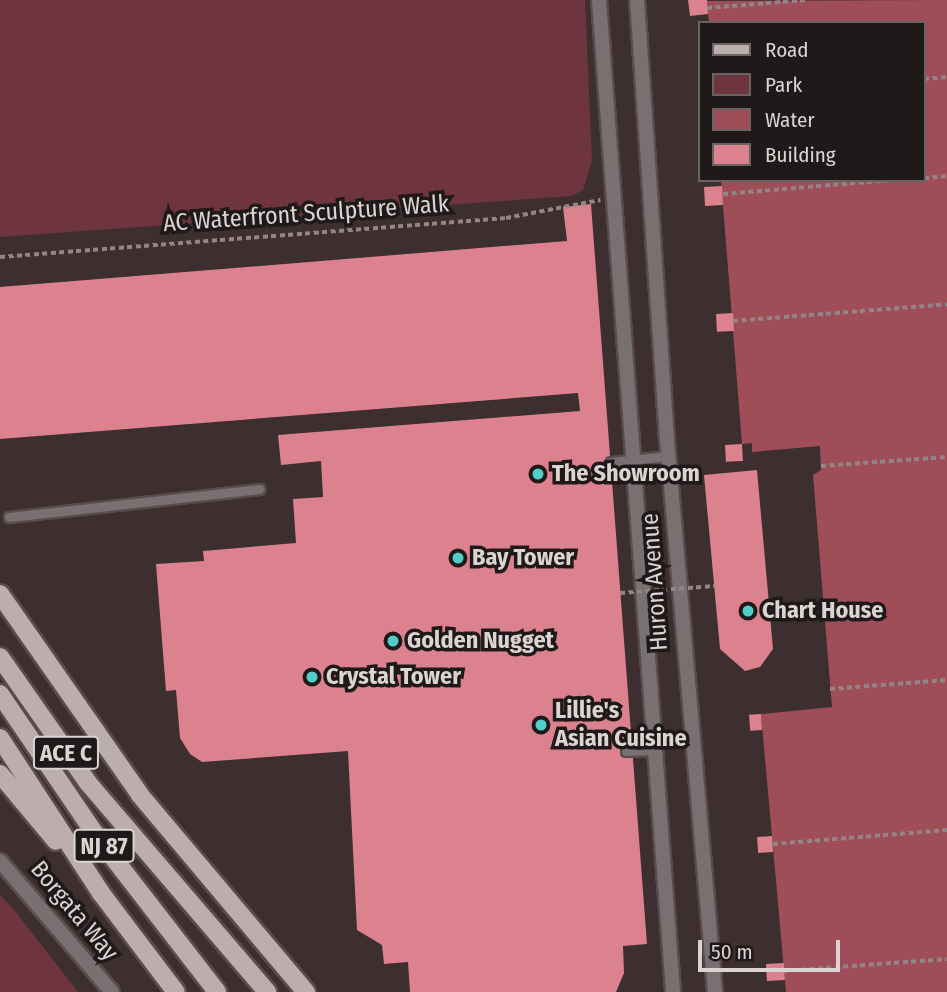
<!DOCTYPE html>
<style>
body{margin:0}
#map{position:relative;width:947px;height:992px;overflow:hidden;background:#3d2e30;font-family:"Fira Sans Condensed",sans-serif}
div>[style]{position:absolute}
.green>*{inset:0;background:#6e353e}
.water>*{inset:0;background:#a04d5a}
.building>*{inset:0;background:#dc828e;transform-origin:0 0}
.path>*{height:3.5px;margin-top:-1.75px;transform-origin:0;background:repeating-linear-gradient(90deg,#918586 0 5px,transparent 0 8.5px)}
.roads{filter:drop-shadow(2px 0 #5a4c4d) drop-shadow(-2px 0 #5a4c4d) drop-shadow(0 2px #5a4c4d) drop-shadow(0 -2px #5a4c4d)}
.lane>*{height:9px;margin:-4.5px;padding:0 4.5px;transform-origin:4.5px;border-radius:4.5px;background:#787071}
.street>*{height:14px;margin:-7px;padding:0 7px;transform-origin:7px;border-radius:7px;background:#787071}
.primary>*{height:18px;margin:-9px;padding:0 9px;transform-origin:9px;border-radius:9px;background:#bcadae}
.path-bridge>*{height:3.5px;margin-top:-1.75px;transform-origin:0;background:repeating-linear-gradient(90deg,#918586 0 5px,transparent 0 8.5px)}
.dots>*{width:19px;height:19px;translate:-50% -50%;box-sizing:border-box;border:4px solid #1f1919;border-radius:50%}
span{translate:-50% -50%;white-space:nowrap;text-align:center;line-height:1.15;-webkit-text-stroke:7px #1f1919;paint-order:stroke}
.shield-label span{padding:2px 5px;background:#1f1919;border:2px solid;border-radius:5px;-webkit-text-stroke-width:0}
.shield-label{font-size:23px;color:#dcd3d3;font-weight:700}
.street-label{font-size:24px;color:#dcd3d3}
.poi-label{font-size:24px;color:#dcd3d3;font-weight:700}
.left{translate:0 -50%;text-align:left}
.legend{position:absolute;left:698px;top:21px;width:228px;height:161px;box-sizing:border-box;background:#1f1919;border:2px solid #6b6363;margin:0;padding:9px 12px;list-style:none;font-size:21px;color:#dcd3d3}
.legend li{display:flex;align-items:center;gap:14px;height:35px}
.legend b{width:35px;border:2px solid #6b6363}
.scale{position:absolute;left:698px;top:940px;width:142px;height:32px;box-sizing:border-box;border:4px solid #dcd3d3;border-top:0;padding-left:9px;font-size:21px;line-height:24px;white-space:nowrap;color:#dcd3d3;-webkit-text-stroke:5px #1f1919;paint-order:stroke}
</style>
<div id="map">
<div class="green">
<div style="clip-path:polygon(0 0,585px 0,592px 161px,583px 190px,572px 196px,0 237px)"></div>
<div style="clip-path:polygon(0 895px,15px 911px,78px 992px,0 992px)"></div>
</div>
<div class="water">
<div style="clip-path:polygon(947px 0,947px 992px,786px 992px,761px 714px,832px 707px,813px 475px,821px 470px,820px 446px,752px 452px,752px 443px,742px 444px,721px 180px,924px 180px,924px 23px,709px 23px,707px 1px)"></div>
</div>
<div class="building">
<div style="clip-path:polygon(688px 0,707px 0,708px 14px,690px 16px)"></div>
<div style="left:722px;top:186px;width:19px;height:18px;rotate:87deg"></div>
<div style="clip-path:polygon(591px 204px,647px 944px,623px 946px,624px 973px,616px 992px,410px 992px,408px 962px,384px 964px,382px 945px,357px 930px,348px 751px,202px 762px,190px 754px,180px 738px,176px 690px,166px 691px,156px 564px,204px 561px,203px 551px,296px 543px,293px 499px,323px 497px,321px 461px,281px 465px,278px 435px,580px 411px,578px 393px,0 439px,0 287px,567px 241px,563px 207px)"></div>
<div style="left:733px;top:313px;width:18px;height:17px;rotate:87deg"></div>
<div style="left:742px;top:444px;width:17px;height:17px;rotate:87deg"></div>
<div style="clip-path:polygon(757px 470px,773px 649px,760px 667px,745px 671px,720px 649px,704px 475px)"></div>
<div style="left:761px;top:714px;width:16px;height:12px;rotate:86deg"></div>
<div style="left:772px;top:836px;width:16px;height:15px;rotate:86deg"></div>
<div style="left:784px;top:963px;width:17px;height:18px;rotate:87deg"></div>
</div>
<div class="path">
<div style="left:707px;top:8px;width:99px;rotate:-4.6deg"></div>
<div style="left:924px;top:79px;width:23px;rotate:-5deg"></div>
<div style="left:924px;top:178px;width:23px;rotate:-5deg"></div>
<div style="left:723px;top:194px;width:173px;rotate:-4.7deg"></div>
<div style="left:0;top:257px;width:508px;rotate:-4.41deg"></div>
<div style="left:506px;top:218px;width:96px;rotate:-10.8deg"></div>
<div style="left:733px;top:321px;width:215px;rotate:-4.5deg"></div>
<div style="left:821px;top:466px;width:126px;rotate:-4.1deg"></div>
<div style="left:830px;top:689px;width:117px;rotate:-4.4deg"></div>
<div style="left:773px;top:844px;width:175px;rotate:-4.6deg"></div>
<div style="left:784px;top:971px;width:163px;rotate:-4.2deg"></div>
</div>
<div class="roads">
<div class="lane">
<div style="left:611px;top:462px;width:58px;rotate:-5.9deg"></div>
<div style="left:9px;top:517px;width:252px;rotate:-6.4deg"></div>
<div style="left:626px;top:751px;width:29px;rotate:-2deg"></div>
</div>
<div class="street">
<div style="left:599px;top:0;width:995px;rotate:85.73deg"></div>
<div style="left:637px;top:0;width:441px;rotate:86.1deg"></div>
<div style="left:667px;top:440px;width:554px;rotate:85.03deg"></div>
<div style="left:0;top:861px;width:172px;rotate:49.5deg"></div>
</div>
<div class="primary">
<div style="left:0;top:594px;width:245px;rotate:55.1deg"></div>
<div style="left:140px;top:795px;width:258px;rotate:49.9deg"></div>
<div style="left:0;top:657px;width:155px;rotate:55deg"></div>
<div style="left:89px;top:784px;width:274px;rotate:49.4deg"></div>
<div style="left:0;top:694px;width:169px;rotate:55.8deg"></div>
<div style="left:95px;top:834px;width:200px;rotate:52.3deg"></div>
<div style="left:0;top:738px;width:185px;rotate:56.9deg"></div>
<div style="left:101px;top:893px;width:124px;rotate:52.9deg"></div>
<div style="left:0;top:774px;width:87px;rotate:50.1deg"></div>
</div>
</div>
<div class="path-bridge">
<div style="left:620px;top:593px;width:95px;rotate:-4.2deg"></div>
</div>
<div class="dots">
<div style="left:538px;top:474px;background:#53cdc9"></div>
<div style="left:458px;top:558px;background:#53cdc9"></div>
<div style="left:748px;top:611px;background:#53cdc9"></div>
<div style="left:393px;top:641px;background:#53cdc9"></div>
<div style="left:312px;top:677px;background:#53cdc9"></div>
<div style="left:541px;top:725px;background:#53cdc9"></div>
</div>
<div class="shield-label">
<span style="left:66px;top:753px">ACE C</span>
<span style="left:104px;top:846px">NJ 87</span>
</div>
<div class="street-label">
<span style="left:306px;top:214px;rotate:-4deg">AC Waterfront Sculpture Walk</span>
<span style="left:655px;top:582px;rotate:-94deg">Huron Avenue</span>
<span style="left:74px;top:911px;rotate:50deg">Borgata Way</span>
</div>
<div class="poi-label">
<span class="left" style="left:552px;top:474px">The Showroom</span>
<span class="left" style="left:472px;top:558px">Bay Tower</span>
<span class="left" style="left:762px;top:611px">Chart House</span>
<span class="left" style="left:407px;top:641px">Golden Nugget</span>
<span class="left" style="left:326px;top:677px">Crystal Tower</span>
<span class="left" style="left:555px;top:725px">Lillie's<br>Asian Cuisine</span>
</div>
<ul class="legend">
<li><b style="height:9px;background:#bcadae"></b>Road</li>
<li><b style="height:19px;background:#6e353e"></b>Park</li>
<li><b style="height:19px;background:#a04d5a"></b>Water</li>
<li><b style="height:19px;background:#dc828e"></b>Building</li>
</ul>
<div class="scale">50 m</div>
</div>
